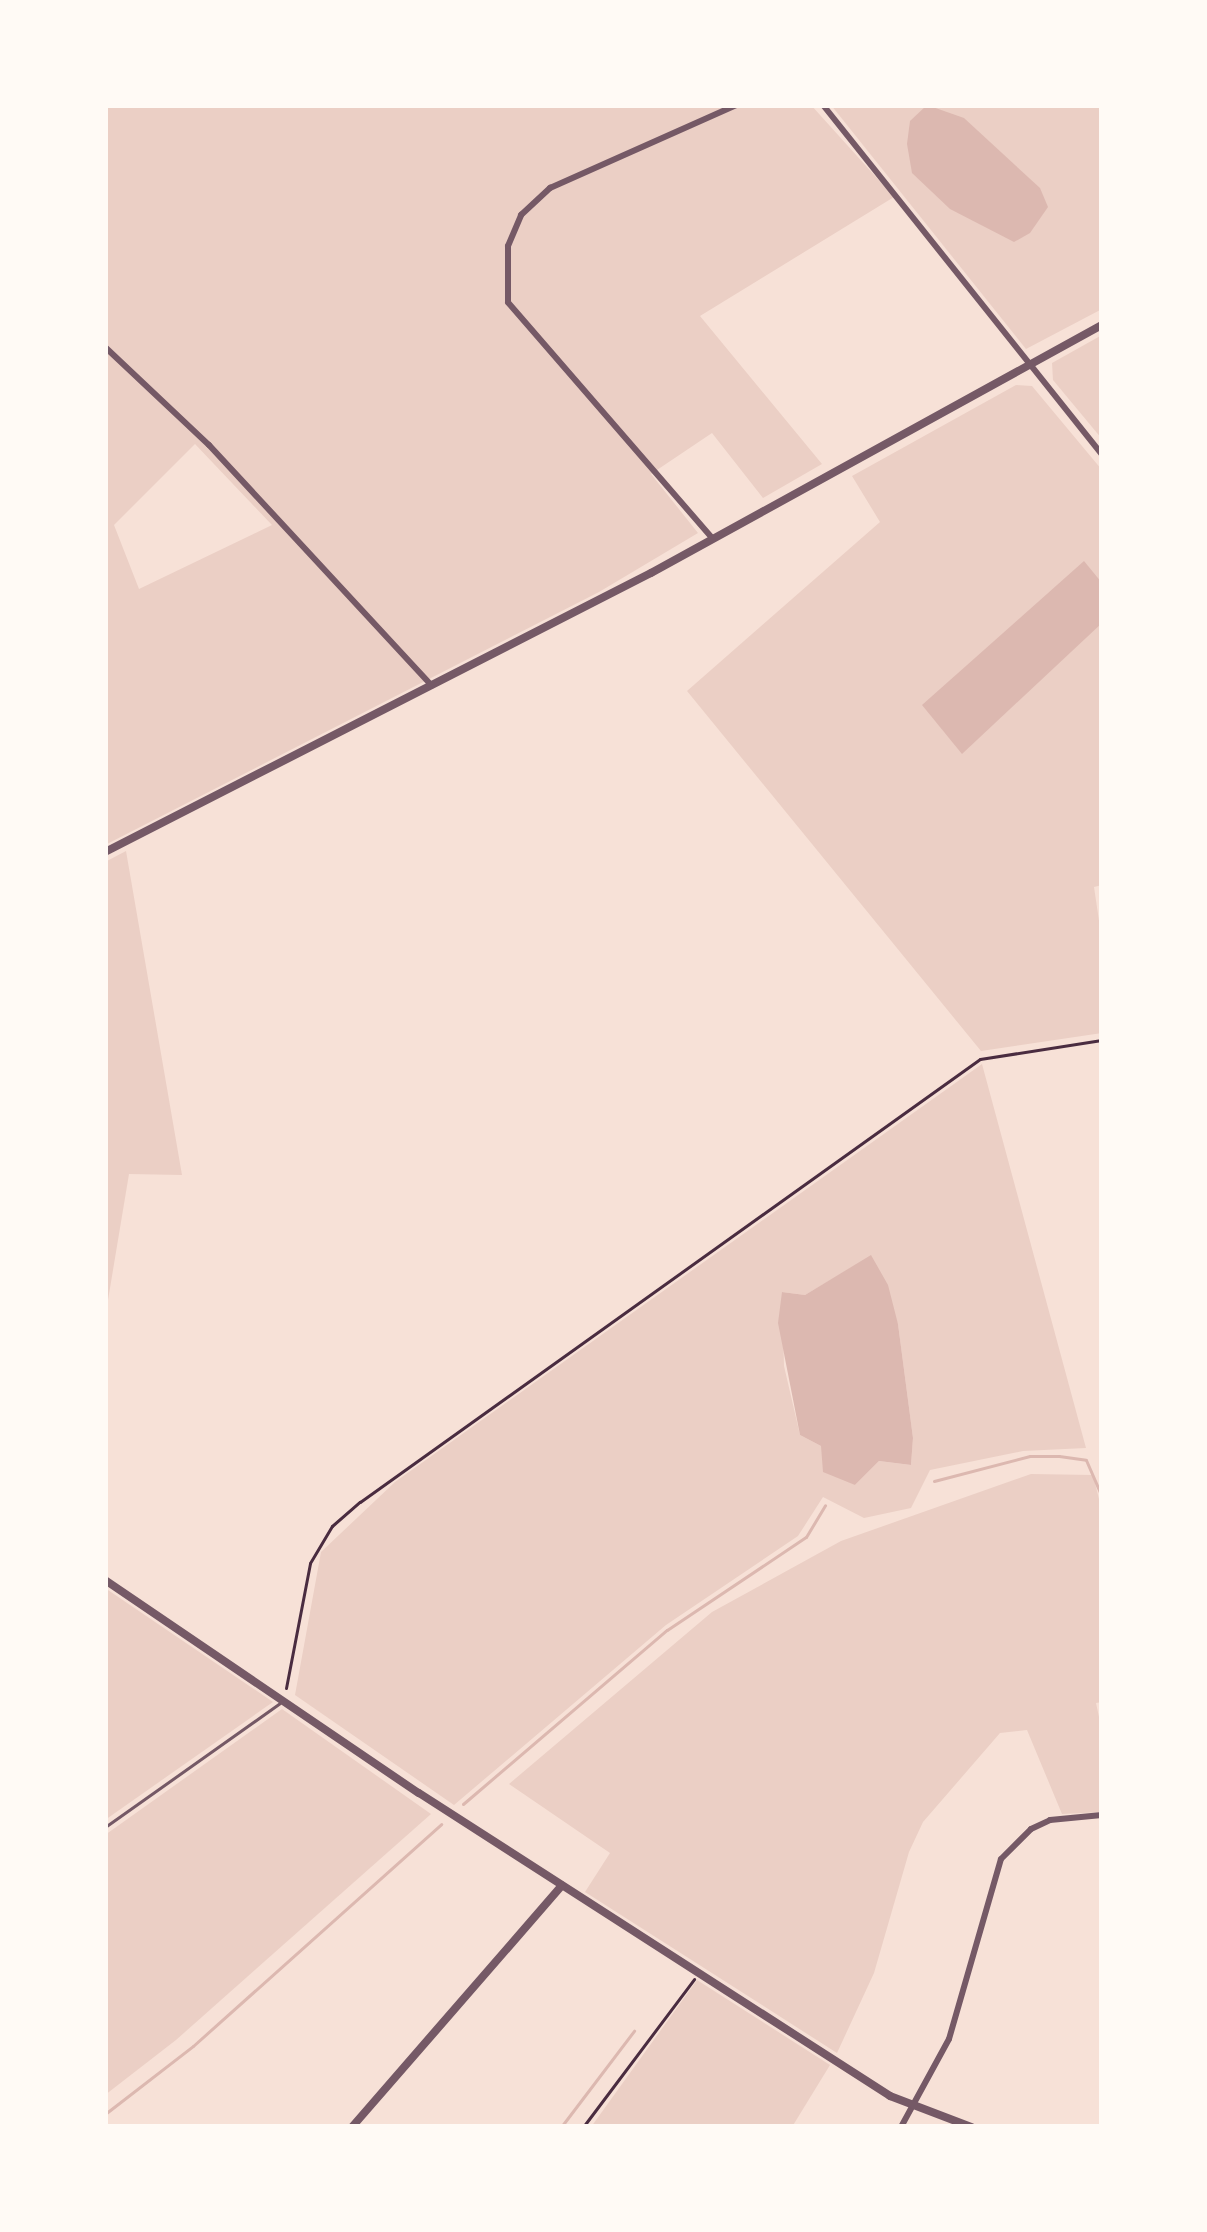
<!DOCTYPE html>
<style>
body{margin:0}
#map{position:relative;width:1207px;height:2232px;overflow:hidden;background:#f7e1d7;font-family:Manrope,sans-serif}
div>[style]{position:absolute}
.green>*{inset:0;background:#ebcfc5}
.water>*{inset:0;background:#dcb8b0}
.stream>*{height:3px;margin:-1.5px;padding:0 1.5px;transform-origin:1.5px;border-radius:1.5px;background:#dcb8b0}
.path>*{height:3px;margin:-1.5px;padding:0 1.5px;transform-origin:1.5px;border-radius:1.5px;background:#4a2c40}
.service>*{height:3px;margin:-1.5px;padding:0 1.5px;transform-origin:1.5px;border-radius:1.5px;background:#755966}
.minor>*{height:6px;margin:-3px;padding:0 3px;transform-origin:3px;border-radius:3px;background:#755966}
.tertiary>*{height:8px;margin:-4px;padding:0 4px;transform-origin:4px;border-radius:4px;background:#755966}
span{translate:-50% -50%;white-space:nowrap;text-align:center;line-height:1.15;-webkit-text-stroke:9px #fffaf5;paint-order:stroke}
.frame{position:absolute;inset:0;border:108px solid #fffaf5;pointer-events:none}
</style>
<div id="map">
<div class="green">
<div style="clip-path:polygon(evenodd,105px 105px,811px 105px,894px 197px,700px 316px,822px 464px,763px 498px,712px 433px,651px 474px,698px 533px,599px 592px,105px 845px,105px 105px,195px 444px,272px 525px,139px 589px,114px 525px,195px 444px)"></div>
<div style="clip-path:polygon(831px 105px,1102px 105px,1102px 309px,1026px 349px)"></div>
<div style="clip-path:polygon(1102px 335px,1102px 439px,1053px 380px,1052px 363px)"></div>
<div style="clip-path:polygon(1016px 385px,1032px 386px,1102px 470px,1102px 885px,1094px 887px,1102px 941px,1102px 1033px,981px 1051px,687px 691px,880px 522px,852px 476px)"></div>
<div style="clip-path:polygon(126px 851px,182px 1175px,129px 1174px,105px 1318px,105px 862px)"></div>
<div style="clip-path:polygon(evenodd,982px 1064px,1086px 1448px,1023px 1451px,930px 1470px,911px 1508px,864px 1518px,823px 1497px,798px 1536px,666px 1625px,454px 1805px,295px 1695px,321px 1552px,395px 1482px,982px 1064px,871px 1256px,898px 1324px,913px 1438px,911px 1465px,879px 1461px,855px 1485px,821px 1446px,800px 1435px,784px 1366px,782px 1292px,805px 1295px,871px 1256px)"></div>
<div style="clip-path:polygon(1031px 1474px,1093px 1475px,1102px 1511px,1102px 1702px,1096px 1703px,1102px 1731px,1102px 1812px,1062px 1814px,1027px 1730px,1000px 1733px,923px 1822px,909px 1852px,874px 1973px,837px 2053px,585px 1892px,610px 1853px,509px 1784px,712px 1612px,841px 1541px)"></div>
<div style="clip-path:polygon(105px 1588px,273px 1702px,105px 1820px)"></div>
<div style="clip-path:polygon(282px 1709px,431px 1814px,176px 2040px,105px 2095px,105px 1835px)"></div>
<div style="clip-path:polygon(697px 1980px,830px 2065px,792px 2127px,591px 2127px)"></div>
</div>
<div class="water">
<div style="clip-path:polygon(927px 105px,964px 118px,1040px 188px,1048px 207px,1030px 233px,1014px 242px,950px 209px,912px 173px,907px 144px,910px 121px)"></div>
<div style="clip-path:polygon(1084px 561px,1102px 583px,1102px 623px,962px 754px,922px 705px)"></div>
<div style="clip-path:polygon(871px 1255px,888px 1285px,898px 1324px,913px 1438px,911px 1465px,879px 1461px,855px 1485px,823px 1472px,821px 1446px,800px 1435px,778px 1323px,782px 1292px,805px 1295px)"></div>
</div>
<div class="stream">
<div style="left:934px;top:1481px;width:99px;rotate:-14.6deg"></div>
<div style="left:1030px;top:1456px;width:29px"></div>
<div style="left:1059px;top:1456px;width:27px;rotate:8deg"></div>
<div style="left:1086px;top:1460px;width:40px;rotate:66.6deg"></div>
<div style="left:463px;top:1804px;width:268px;rotate:-40.5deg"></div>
<div style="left:667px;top:1630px;width:167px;rotate:-33.8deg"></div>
<div style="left:806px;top:1537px;width:37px;rotate:-59deg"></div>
<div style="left:105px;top:2114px;width:111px;rotate:-37.7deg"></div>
<div style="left:193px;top:2046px;width:333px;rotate:-41.8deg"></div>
<div style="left:561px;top:2127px;width:121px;rotate:-52.8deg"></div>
</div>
<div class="path">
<div style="left:286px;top:1688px;width:127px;rotate:-79.1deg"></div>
<div style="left:310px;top:1563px;width:43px;rotate:-59.3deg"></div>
<div style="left:332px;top:1526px;width:37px;rotate:-41deg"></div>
<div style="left:360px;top:1502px;width:762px;rotate:-35.55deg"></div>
<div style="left:980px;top:1059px;width:123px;rotate:-8.9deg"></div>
<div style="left:583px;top:2127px;width:185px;rotate:-53.1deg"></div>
</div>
<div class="service">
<div style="left:105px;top:1827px;width:214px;rotate:-35.3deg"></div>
</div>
<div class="minor">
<div style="left:823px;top:105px;width:447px;rotate:51.4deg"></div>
<div style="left:105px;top:347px;width:143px;rotate:43.3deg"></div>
<div style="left:209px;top:445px;width:328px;rotate:47.2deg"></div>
<div style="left:713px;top:539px;width:313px;rotate:-130.9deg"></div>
<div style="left:508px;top:302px;width:56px;rotate:-90deg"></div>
<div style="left:508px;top:246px;width:34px;rotate:-67deg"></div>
<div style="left:521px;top:215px;width:40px;rotate:-43deg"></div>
<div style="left:550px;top:188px;width:204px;rotate:-24deg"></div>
<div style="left:901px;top:2127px;width:100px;rotate:-61.4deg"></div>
<div style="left:949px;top:2039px;width:187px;rotate:-73.9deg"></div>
<div style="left:1001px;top:1859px;width:42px;rotate:-45deg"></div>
<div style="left:1031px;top:1829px;width:21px;rotate:-25deg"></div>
<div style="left:1050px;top:1820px;width:52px;rotate:-5.5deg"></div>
</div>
<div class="tertiary">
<div style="left:105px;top:852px;width:613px;rotate:-27.07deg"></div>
<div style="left:651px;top:573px;width:515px;rotate:-28.81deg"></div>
<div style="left:105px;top:1580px;width:379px;rotate:34.2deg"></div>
<div style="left:419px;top:1793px;width:560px;rotate:32.75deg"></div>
<div style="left:890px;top:2096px;width:87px;rotate:20.9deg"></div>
<div style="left:352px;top:2127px;width:320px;rotate:-49deg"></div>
</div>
<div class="frame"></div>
</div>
